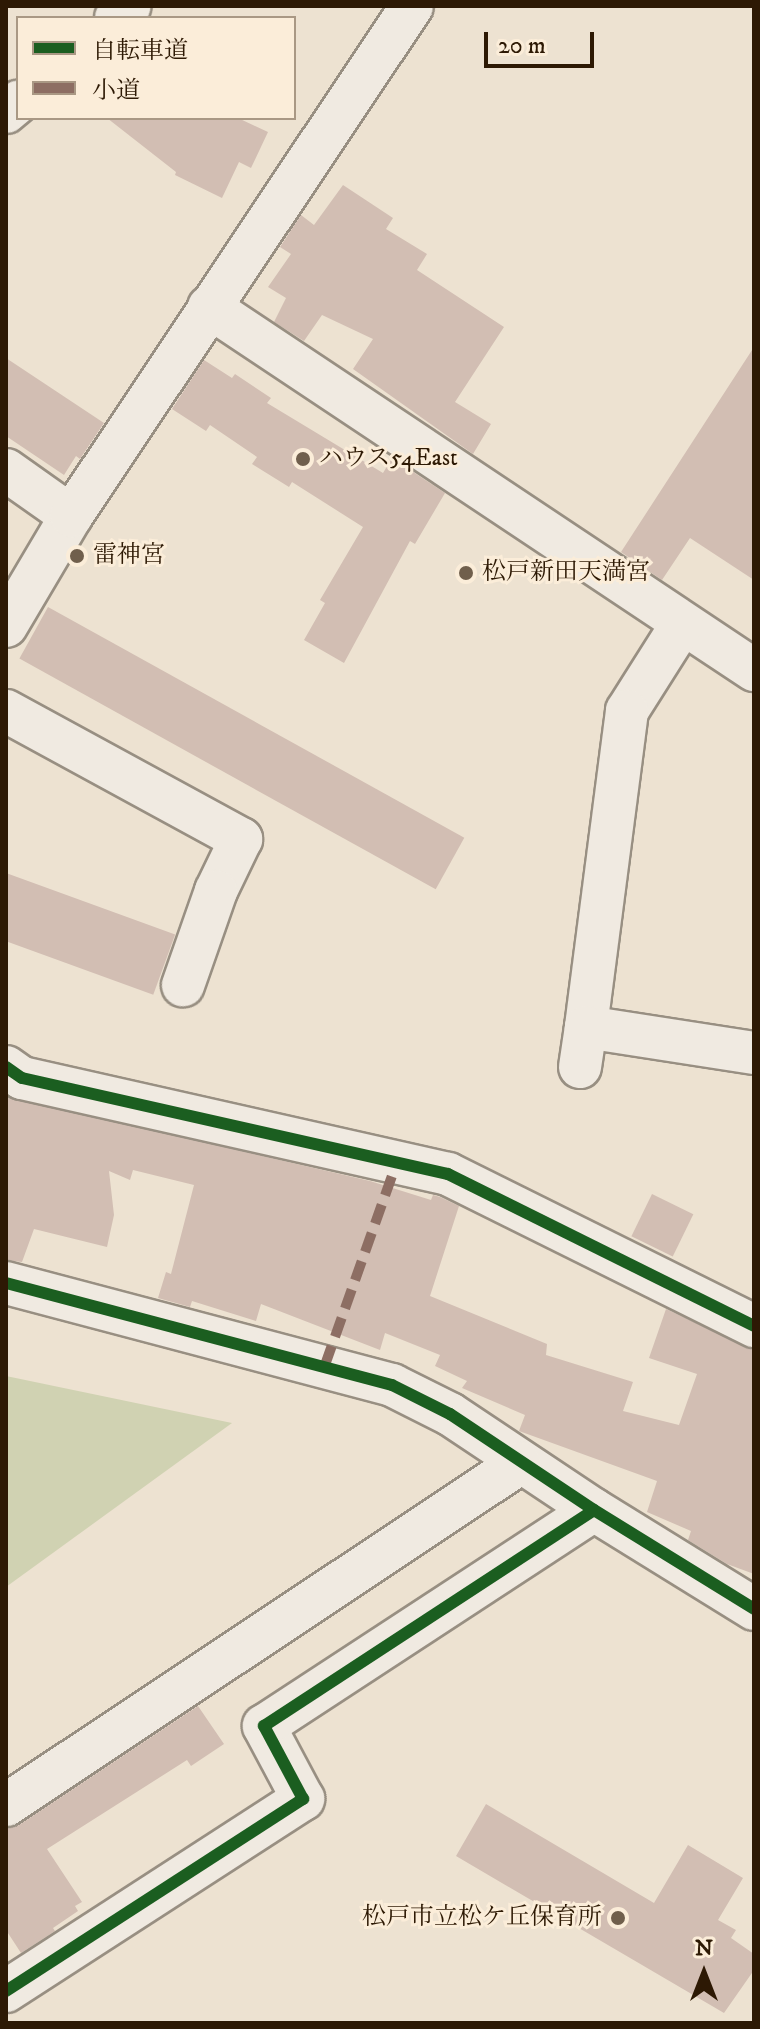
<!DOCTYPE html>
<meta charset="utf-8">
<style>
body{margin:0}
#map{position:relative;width:760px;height:2029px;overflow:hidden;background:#ede2d1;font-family:"IM FELL DW Pica","Noto Serif JP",serif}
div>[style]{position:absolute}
.green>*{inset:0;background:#d0d2b2}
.building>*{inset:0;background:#d2beb3;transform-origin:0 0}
.roads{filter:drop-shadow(2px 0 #988f82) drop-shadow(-2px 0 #988f82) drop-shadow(0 2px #988f82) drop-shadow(0 -2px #988f82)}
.minor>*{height:42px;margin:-21px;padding:0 21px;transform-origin:21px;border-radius:21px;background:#f0eae1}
.quiet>*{height:10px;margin-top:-5px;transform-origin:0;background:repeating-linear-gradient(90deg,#8d6e63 0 20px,transparent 0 30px)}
.cycleway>*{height:12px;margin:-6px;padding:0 6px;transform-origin:6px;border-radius:6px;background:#1b5e20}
.dots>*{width:22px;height:22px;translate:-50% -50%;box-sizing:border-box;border:4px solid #fbedd9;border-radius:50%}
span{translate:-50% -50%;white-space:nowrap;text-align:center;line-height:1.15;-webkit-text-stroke:6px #fbedd9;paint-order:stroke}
.poi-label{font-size:24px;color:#2d1904}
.left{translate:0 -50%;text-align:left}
.right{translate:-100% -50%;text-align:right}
.frame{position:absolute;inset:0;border:8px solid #2d1904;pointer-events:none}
.legend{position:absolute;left:16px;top:16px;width:280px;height:104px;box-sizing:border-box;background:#fbedd9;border:2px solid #a99884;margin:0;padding:10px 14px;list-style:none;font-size:24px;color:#2d1904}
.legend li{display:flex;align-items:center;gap:16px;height:40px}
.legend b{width:40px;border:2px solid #a99884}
.north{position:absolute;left:664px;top:1933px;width:80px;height:80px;-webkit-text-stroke:6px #fbedd9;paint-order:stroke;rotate:0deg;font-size:22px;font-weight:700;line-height:32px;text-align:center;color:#2d1904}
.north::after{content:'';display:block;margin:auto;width:28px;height:36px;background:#2d1904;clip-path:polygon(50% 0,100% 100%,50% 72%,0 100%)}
.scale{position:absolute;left:484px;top:32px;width:110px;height:36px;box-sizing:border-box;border:4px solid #2d1904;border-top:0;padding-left:10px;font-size:24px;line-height:28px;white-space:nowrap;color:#2d1904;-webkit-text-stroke:6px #fbedd9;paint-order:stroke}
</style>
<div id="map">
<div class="green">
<div style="clip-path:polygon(6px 1376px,232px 1423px,6px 1587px)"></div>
</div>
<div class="building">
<div style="clip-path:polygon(107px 118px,238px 118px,268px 132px,251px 168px,239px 162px,222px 198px,175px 175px,176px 172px)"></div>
<div style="clip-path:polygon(343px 185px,393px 218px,386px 229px,427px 254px,417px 270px,504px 327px,455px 402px,491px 424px,473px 454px,353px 369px,373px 339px,322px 315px,304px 341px,274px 322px,286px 298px,268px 287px,291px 254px,280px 247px,301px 215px,314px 225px)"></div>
<div style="clip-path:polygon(754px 347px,754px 580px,690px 538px,662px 580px,621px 552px)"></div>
<div style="clip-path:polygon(6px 358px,104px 423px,80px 459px,76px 456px,64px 475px,6px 436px)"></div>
<div style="clip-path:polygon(204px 360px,232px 378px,235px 374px,271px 398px,267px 403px,383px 473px,392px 458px,445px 493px,415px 544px,410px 541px,344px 663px,304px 640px,325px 603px,320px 600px,363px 527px,292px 482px,289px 487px,252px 464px,257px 457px,210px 425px,206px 431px,172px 409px)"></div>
<div style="left:48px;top:607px;width:476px;height:59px;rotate:29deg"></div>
<div style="left:6px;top:873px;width:180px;height:64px;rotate:20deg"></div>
<div style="clip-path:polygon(6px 1096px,370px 1181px,431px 1200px,433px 1195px,440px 1197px,459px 1206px,430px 1296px,547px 1344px,546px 1355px,633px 1382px,623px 1411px,679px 1425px,697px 1374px,649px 1358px,666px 1309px,754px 1350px,754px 1574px,727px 1564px,688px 1540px,691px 1531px,647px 1512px,657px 1481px,519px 1431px,525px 1415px,462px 1388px,467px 1381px,435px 1366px,440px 1355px,385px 1333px,380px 1350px,261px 1304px,256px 1321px,192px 1301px,190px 1307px,158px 1298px,166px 1272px,171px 1274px,194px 1185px,133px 1170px,130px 1180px,109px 1171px,114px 1215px,107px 1247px,34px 1229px,22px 1262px,6px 1260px)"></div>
<div style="left:652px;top:1194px;width:46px;height:47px;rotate:26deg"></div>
<div style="clip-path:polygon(198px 1706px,224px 1744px,191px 1766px,187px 1760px,47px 1849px,82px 1902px,75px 1906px,78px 1911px,53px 1928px,55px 1931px,21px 1953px,6px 1930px,6px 1829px,19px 1825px)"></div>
<div style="clip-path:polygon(486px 1804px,654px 1903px,688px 1845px,743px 1878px,718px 1920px,736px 1930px,731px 1938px,754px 1954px,754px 1970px,724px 2013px,456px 1856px)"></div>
</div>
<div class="roads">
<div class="minor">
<div style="left:116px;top:18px;width:18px;rotate:-41deg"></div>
<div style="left:6px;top:112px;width:16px;rotate:-40deg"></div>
<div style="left:209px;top:307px;width:655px;rotate:33.67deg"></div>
<div style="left:6px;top:470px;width:80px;rotate:35.3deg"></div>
<div style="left:682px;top:624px;width:103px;rotate:122.3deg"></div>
<div style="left:627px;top:711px;width:319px;rotate:97.4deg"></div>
<div style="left:586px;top:1027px;width:170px;rotate:8.8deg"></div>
<div style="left:6px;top:626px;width:128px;rotate:-59.4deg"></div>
<div style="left:71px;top:516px;width:613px;rotate:-56.23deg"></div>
<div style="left:6px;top:711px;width:268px;rotate:28.6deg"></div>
<div style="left:241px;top:839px;width:58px;rotate:115.7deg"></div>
<div style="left:216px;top:891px;width:100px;rotate:109.3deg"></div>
<div style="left:6px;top:1067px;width:19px;rotate:35deg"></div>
<div style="left:22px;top:1078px;width:437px;rotate:12.7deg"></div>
<div style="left:448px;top:1174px;width:342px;rotate:26.4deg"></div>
<div style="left:580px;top:1067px;width:40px;rotate:-81.5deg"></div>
<div style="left:6px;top:1283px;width:399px;rotate:14.8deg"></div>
<div style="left:392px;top:1385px;width:65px;rotate:26.6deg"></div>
<div style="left:450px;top:1414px;width:173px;rotate:33.7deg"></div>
<div style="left:594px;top:1510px;width:188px;rotate:31.7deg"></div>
<div style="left:6px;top:1805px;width:617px;rotate:-33.64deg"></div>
<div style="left:6px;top:1991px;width:354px;rotate:-32.9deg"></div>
<div style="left:303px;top:1799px;width:83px;rotate:-118.1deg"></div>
<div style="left:264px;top:1726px;width:394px;rotate:-33.2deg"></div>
</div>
</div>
<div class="quiet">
<div style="left:325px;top:1365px;width:213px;rotate:-70.5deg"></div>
</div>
<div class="cycleway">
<div style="left:6px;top:1067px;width:19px;rotate:35deg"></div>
<div style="left:22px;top:1078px;width:437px;rotate:12.7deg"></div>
<div style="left:448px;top:1174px;width:342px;rotate:26.4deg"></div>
<div style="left:6px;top:1283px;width:399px;rotate:14.8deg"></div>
<div style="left:392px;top:1385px;width:65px;rotate:26.6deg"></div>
<div style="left:450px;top:1414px;width:173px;rotate:33.7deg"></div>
<div style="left:594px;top:1510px;width:188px;rotate:31.7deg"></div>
<div style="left:6px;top:1991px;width:354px;rotate:-32.9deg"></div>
<div style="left:303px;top:1799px;width:83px;rotate:-118.1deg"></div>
<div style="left:264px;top:1726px;width:394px;rotate:-33.2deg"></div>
</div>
<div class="dots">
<div style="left:303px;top:459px;background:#705f4c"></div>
<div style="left:77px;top:556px;background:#705f4c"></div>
<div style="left:466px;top:573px;background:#705f4c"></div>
<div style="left:618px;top:1918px;background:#705f4c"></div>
</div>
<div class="poi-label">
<span class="left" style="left:319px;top:459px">ハウス54East</span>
<span class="left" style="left:93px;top:556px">雷神宮</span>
<span class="left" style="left:482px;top:573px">松戸新田天満宮</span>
<span class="right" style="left:602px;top:1918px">松戸市立松ケ丘保育所</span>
</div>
<div class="frame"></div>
<ul class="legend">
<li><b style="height:10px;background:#1b5e20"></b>自転車道</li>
<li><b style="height:10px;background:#8d6e63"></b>小道</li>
</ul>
<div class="north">N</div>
<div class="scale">20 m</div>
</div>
